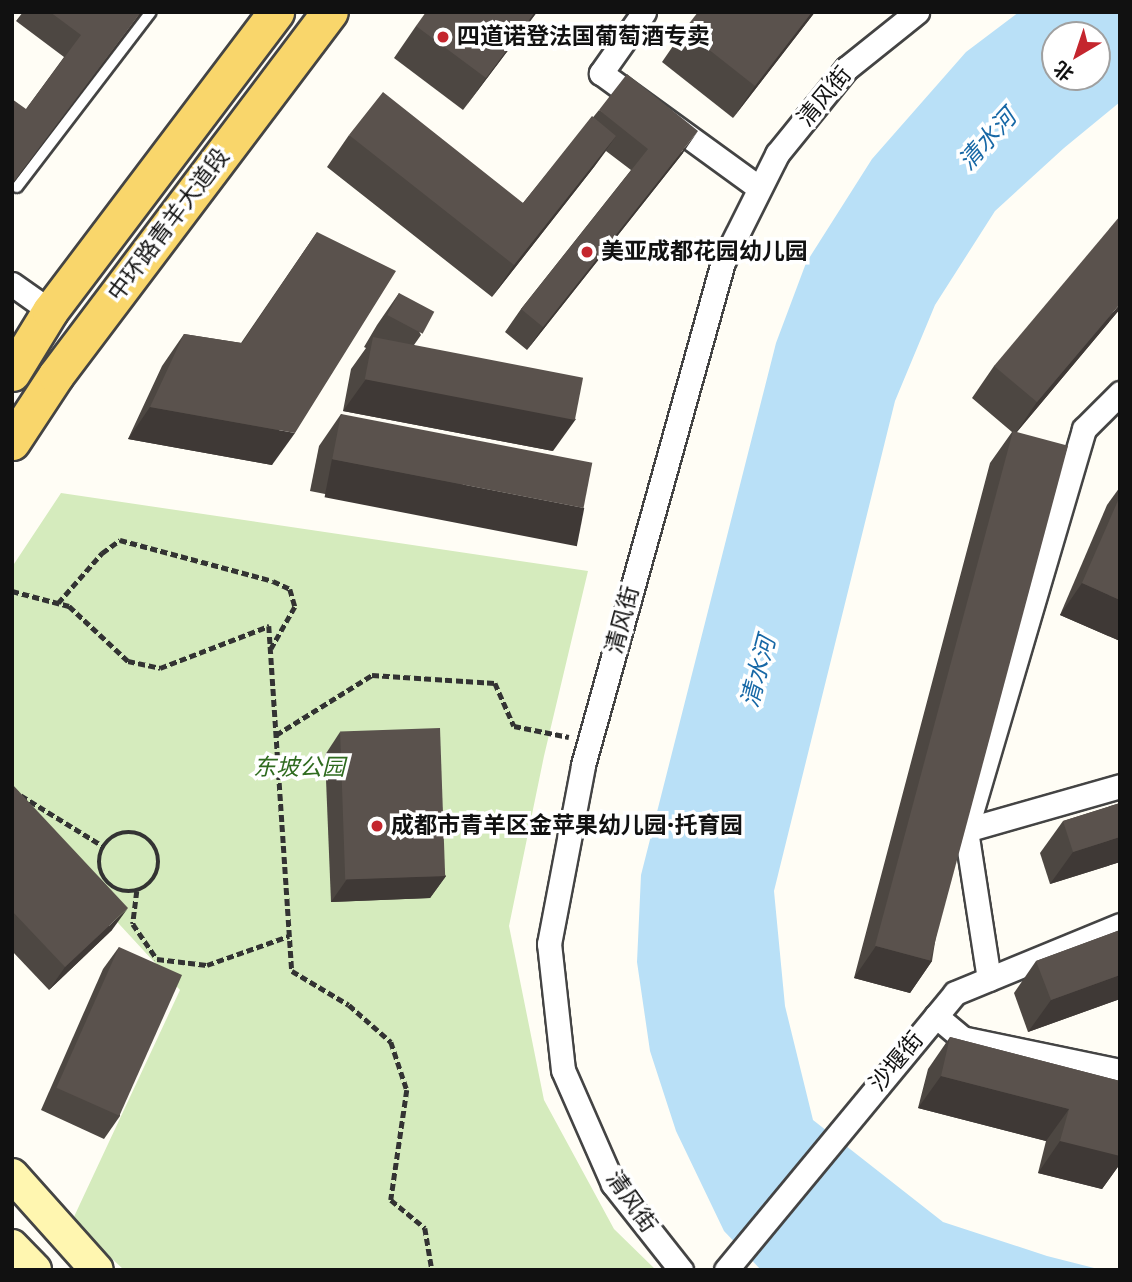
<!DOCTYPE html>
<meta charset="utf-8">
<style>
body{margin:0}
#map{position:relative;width:1132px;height:1282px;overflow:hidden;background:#fffdf5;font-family:"Roboto Serif","Noto Sans SC",serif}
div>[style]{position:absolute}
.green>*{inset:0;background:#d5ebbd}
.water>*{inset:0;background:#b9e0f7}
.path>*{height:4.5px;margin-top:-2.25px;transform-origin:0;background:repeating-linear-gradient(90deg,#333 0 7px,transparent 0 10.5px)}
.path>.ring{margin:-2.25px;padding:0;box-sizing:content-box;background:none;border:4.5px solid #333;border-radius:50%}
.roads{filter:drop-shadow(2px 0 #444) drop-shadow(-2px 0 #444) drop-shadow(0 2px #444) drop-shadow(0 -2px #444)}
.service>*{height:10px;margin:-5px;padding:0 5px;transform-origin:5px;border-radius:5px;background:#fff}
.minor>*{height:23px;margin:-11.5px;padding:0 11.5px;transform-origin:11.5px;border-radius:11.5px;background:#fff}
.secondary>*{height:32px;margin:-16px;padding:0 16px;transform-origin:16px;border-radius:16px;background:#fff6b0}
.primary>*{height:35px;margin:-17.5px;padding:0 17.5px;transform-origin:17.5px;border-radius:17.5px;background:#f9d66b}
.wall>*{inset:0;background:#4d4742}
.shaded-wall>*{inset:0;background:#3f3936;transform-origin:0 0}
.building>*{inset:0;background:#5a524d;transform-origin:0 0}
.dots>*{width:19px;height:19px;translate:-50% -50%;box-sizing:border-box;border:4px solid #fff;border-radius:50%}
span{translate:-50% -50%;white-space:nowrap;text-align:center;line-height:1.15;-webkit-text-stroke:7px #fff;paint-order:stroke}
.poi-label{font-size:23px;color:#111;font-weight:700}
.left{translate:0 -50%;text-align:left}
.street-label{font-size:23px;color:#111}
.park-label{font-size:23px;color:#2f6b1f;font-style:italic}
.water-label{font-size:24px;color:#1768a6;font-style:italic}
.frame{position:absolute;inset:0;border:14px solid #111;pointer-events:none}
.north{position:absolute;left:1041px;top:21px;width:70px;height:70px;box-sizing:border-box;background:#fff;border:2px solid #a0a0a0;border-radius:50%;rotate:219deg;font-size:19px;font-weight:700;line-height:28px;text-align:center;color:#111}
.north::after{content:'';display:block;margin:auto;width:24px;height:32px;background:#c4262e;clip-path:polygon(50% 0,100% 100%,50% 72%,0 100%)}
</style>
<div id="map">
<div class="green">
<div style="clip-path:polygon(61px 493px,588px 571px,544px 756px,509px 926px,544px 1100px,614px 1229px,656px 1270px,124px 1270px,72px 1221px,180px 990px,12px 808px,12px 567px)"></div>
</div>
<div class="water">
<div style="clip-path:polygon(evenodd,1019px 12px,1120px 12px,1120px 102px,1064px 148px,995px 211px,935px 305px,895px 401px,774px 891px,785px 1006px,813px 1120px,943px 1222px,1047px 1256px,1102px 1270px,761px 1270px,724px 1231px,676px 1131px,650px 1051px,637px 962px,641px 875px,776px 343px,806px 263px,872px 159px,966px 52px,1019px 12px,1055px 35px,1097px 35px,1097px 77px,1055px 77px,1055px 35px)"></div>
</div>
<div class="path">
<div style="left:12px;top:591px;width:59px;rotate:14.7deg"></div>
<div style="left:69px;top:606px;width:81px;rotate:43deg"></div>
<div style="left:128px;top:661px;width:33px;rotate:12deg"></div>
<div style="left:160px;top:668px;width:117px;rotate:-21.1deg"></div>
<div style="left:269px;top:626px;width:346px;rotate:86.2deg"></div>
<div style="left:292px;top:971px;width:66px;rotate:30.8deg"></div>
<div style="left:349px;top:1005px;width:56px;rotate:41.4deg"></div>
<div style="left:391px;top:1042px;width:51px;rotate:71.6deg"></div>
<div style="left:407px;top:1090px;width:111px;rotate:98.3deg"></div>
<div style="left:391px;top:1200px;width:44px;rotate:39.5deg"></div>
<div style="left:425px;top:1228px;width:43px;rotate:80.5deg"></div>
<div style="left:58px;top:603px;width:67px;rotate:-48.7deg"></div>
<div style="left:102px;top:553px;width:22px;rotate:-36deg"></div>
<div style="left:120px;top:540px;width:158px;rotate:15deg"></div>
<div style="left:273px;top:581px;width:19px;rotate:25deg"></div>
<div style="left:290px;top:589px;width:19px;rotate:74deg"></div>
<div style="left:295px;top:607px;width:48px;rotate:119.7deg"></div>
<div style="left:276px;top:735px;width:113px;rotate:-32deg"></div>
<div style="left:372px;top:675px;width:123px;rotate:3.7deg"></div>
<div style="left:495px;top:683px;width:47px;rotate:66.2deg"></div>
<div style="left:514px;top:726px;width:56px;rotate:11.3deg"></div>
<div style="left:12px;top:790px;width:107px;rotate:31.6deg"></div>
<div class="ring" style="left:99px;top:832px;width:55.5px;height:55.5px"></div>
<div style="left:137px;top:891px;width:33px;rotate:97deg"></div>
<div style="left:133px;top:924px;width:42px;rotate:55.6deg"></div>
<div style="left:157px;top:959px;width:50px;rotate:6.8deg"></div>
<div style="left:207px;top:965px;width:87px;rotate:-19.5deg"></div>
</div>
<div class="roads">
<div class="service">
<div style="left:17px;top:187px;width:220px;rotate:-52.6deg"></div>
</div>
<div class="minor">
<div style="left:644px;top:12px;width:75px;rotate:125.2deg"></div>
<div style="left:601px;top:73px;width:195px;rotate:36deg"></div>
<div style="left:12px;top:284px;width:47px;rotate:35.4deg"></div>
<div style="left:966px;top:830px;width:160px;rotate:-15.9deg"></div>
<div style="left:989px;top:979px;width:151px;rotate:-98.8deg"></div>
<div style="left:966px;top:830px;width:418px;rotate:-73.6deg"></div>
<div style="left:1084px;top:429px;width:51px;rotate:-45deg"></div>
<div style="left:936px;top:1016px;width:34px;rotate:40deg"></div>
<div style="left:962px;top:1038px;width:161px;rotate:11.8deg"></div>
<div style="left:681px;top:1270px;width:110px;rotate:-128.3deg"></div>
<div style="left:613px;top:1184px;width:124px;rotate:-113.7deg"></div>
<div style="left:563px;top:1070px;width:127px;rotate:-96.3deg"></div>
<div style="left:549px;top:944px;width:182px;rotate:-79.2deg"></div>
<div style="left:583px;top:765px;width:522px;rotate:-74.45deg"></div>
<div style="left:723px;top:262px;width:121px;rotate:-63.4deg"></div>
<div style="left:777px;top:154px;width:111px;rotate:-50.9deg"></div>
<div style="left:847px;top:68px;width:90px;rotate:-38.7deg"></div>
<div style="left:726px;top:1270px;width:359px;rotate:-50.4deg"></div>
<div style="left:955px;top:993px;width:178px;rotate:-22.4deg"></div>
</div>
<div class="secondary">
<div style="left:12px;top:1175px;width:127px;rotate:48.2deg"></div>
<div style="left:12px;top:1246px;width:33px;rotate:46deg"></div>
</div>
<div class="primary">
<div style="left:12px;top:373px;width:73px;rotate:-58.5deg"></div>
<div style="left:50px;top:311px;width:375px;rotate:-52.9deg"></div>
<div style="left:12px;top:442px;width:80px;rotate:-56.7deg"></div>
<div style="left:56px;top:375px;width:455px;rotate:-53deg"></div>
</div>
</div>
<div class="wall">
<div style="clip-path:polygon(23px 12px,143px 12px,26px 109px,64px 57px,16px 21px)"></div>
<div style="clip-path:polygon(537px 12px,463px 110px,394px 58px,416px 26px)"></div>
<div style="clip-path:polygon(815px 12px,733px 118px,662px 62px,684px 30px)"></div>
<div style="clip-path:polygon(599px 110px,683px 153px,527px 350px,505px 332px,521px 309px,631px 170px,606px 151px,594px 167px,492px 297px,327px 167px,349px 135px,523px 203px)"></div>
<div style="clip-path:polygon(317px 232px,272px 465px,128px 439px,162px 366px,184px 334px,241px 343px)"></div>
<div style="clip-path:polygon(399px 293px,421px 335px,414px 345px,553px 451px,343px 411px,351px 369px,366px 348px,364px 347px,377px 325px)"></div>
<div style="clip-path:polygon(1120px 309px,1017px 432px,932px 961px,910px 993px,854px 978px,990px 463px,1012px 432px,972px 398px,994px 366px)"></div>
<div style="clip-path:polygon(341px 414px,561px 541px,310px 491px,319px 446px)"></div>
<div style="clip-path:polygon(1120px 487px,1120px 641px,1060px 615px,1107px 505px)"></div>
<div style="clip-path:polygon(340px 732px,446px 876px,430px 898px,331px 902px,325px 755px)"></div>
<div style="clip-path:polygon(12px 784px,112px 930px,49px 990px,12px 951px)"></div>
<div style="clip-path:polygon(1120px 803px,1120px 862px,1050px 884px,1040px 853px,1063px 821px)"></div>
<div style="clip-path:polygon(1120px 930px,1120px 999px,1028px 1032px,1014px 993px,1036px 961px)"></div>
<div style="clip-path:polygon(119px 947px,120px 1116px,104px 1139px,41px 1110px,103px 969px)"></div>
<div style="clip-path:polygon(950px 1037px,1120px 1081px,1120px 1164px,1102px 1189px,1038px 1173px,1046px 1141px,918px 1108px,928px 1069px)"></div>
</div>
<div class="shaded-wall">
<div style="clip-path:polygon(141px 12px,143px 12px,12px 185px,12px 184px)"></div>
<div style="clip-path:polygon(535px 12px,537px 12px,463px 110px,486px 78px)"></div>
<div style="clip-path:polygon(812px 12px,815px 12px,733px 118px,755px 86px)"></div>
<div style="clip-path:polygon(698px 131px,683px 153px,527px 350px,543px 327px)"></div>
<div style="clip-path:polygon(616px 136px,594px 167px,492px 297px,514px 265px)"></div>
<div style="clip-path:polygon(1120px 304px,1120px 309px,1015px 434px,1037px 402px)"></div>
<div style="clip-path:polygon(366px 379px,576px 419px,553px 451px,343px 411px)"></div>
<div style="clip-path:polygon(150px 407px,295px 433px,272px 465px,128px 439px)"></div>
<div style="left:332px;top:459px;width:257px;height:39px;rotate:11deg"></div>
<div style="clip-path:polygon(1082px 583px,1120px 600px,1120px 641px,1060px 615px)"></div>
<div style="clip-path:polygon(1120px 837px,1120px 862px,1050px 884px,1073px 852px)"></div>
<div style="clip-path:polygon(446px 876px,430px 898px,331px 902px,347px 879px)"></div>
<div style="clip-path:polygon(128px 908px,112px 930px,49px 990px,65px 967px)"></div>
<div style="clip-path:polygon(876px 946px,932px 961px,910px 993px,854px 978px)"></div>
<div style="clip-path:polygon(1120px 975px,1120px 999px,1028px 1032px,1051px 1000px)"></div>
<div style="clip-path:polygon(941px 1076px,1069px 1109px,1046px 1141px,918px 1108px)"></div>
<div style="clip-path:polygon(1060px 1141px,1120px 1146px,1120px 1164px,1102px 1189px,1038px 1173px)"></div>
</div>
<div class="building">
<div style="clip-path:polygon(50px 12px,141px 12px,12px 184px,12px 99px,26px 109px,81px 35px)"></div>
<div style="clip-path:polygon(426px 12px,535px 12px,486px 78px,416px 26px)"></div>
<div style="clip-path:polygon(698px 12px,812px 12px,755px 86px,684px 30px)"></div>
<div style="clip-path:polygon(627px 74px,698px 131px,543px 327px,521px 309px,648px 149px,599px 110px)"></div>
<div style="clip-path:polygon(383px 92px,523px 203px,592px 116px,616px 136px,514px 265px,349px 135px)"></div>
<div style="clip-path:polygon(1120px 216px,1120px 304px,1037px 402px,994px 366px)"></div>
<div style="clip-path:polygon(317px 232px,396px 271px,295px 433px,150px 407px,184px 334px,242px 343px)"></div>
<div style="left:399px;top:293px;width:40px;height:25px;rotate:28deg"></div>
<div style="left:373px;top:337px;width:214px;height:43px;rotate:11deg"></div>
<div style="left:341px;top:414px;width:256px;height:46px;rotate:11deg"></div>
<div style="left:1013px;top:431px;width:57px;height:533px;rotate:15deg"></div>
<div style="clip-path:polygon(1120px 496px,1120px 600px,1082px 583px)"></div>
<div style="left:440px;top:728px;width:148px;height:100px;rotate:88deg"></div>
<div style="clip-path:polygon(12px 784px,128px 908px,65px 967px,12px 911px)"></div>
<div style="clip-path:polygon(1120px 803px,1120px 837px,1073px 852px,1063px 821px)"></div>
<div style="clip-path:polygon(1120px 930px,1120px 975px,1051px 1000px,1036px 961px)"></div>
<div style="left:119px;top:947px;width:69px;height:154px;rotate:24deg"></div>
<div style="clip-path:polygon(950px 1037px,1120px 1081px,1120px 1156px,1060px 1141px,1069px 1109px,941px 1076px)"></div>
</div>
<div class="dots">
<div style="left:443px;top:37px;background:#c4262e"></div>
<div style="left:587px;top:252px;background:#c4262e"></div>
<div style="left:377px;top:826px;background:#c4262e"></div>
</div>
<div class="poi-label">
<span class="left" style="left:457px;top:37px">四道诺登法国葡萄酒专卖</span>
<span class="left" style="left:601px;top:252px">美亚成都花园幼儿园</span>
<span class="left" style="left:391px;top:826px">成都市青羊区金苹果幼儿园·托育园</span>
</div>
<div class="street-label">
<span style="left:825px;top:97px;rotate:-50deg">清风街</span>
<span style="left:169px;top:225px;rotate:-53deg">中环路青羊大道段</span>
<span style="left:623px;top:620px;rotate:-75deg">清风街</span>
<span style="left:897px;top:1062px;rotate:-50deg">沙堰街</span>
<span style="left:631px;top:1202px;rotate:55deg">清风街</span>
</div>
<div class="park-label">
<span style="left:299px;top:768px">东坡公园</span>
</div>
<div class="water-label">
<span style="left:988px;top:140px;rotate:-48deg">清水河</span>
<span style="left:759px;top:672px;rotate:-75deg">清水河</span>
</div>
<div class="frame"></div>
<div class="north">北</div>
</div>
